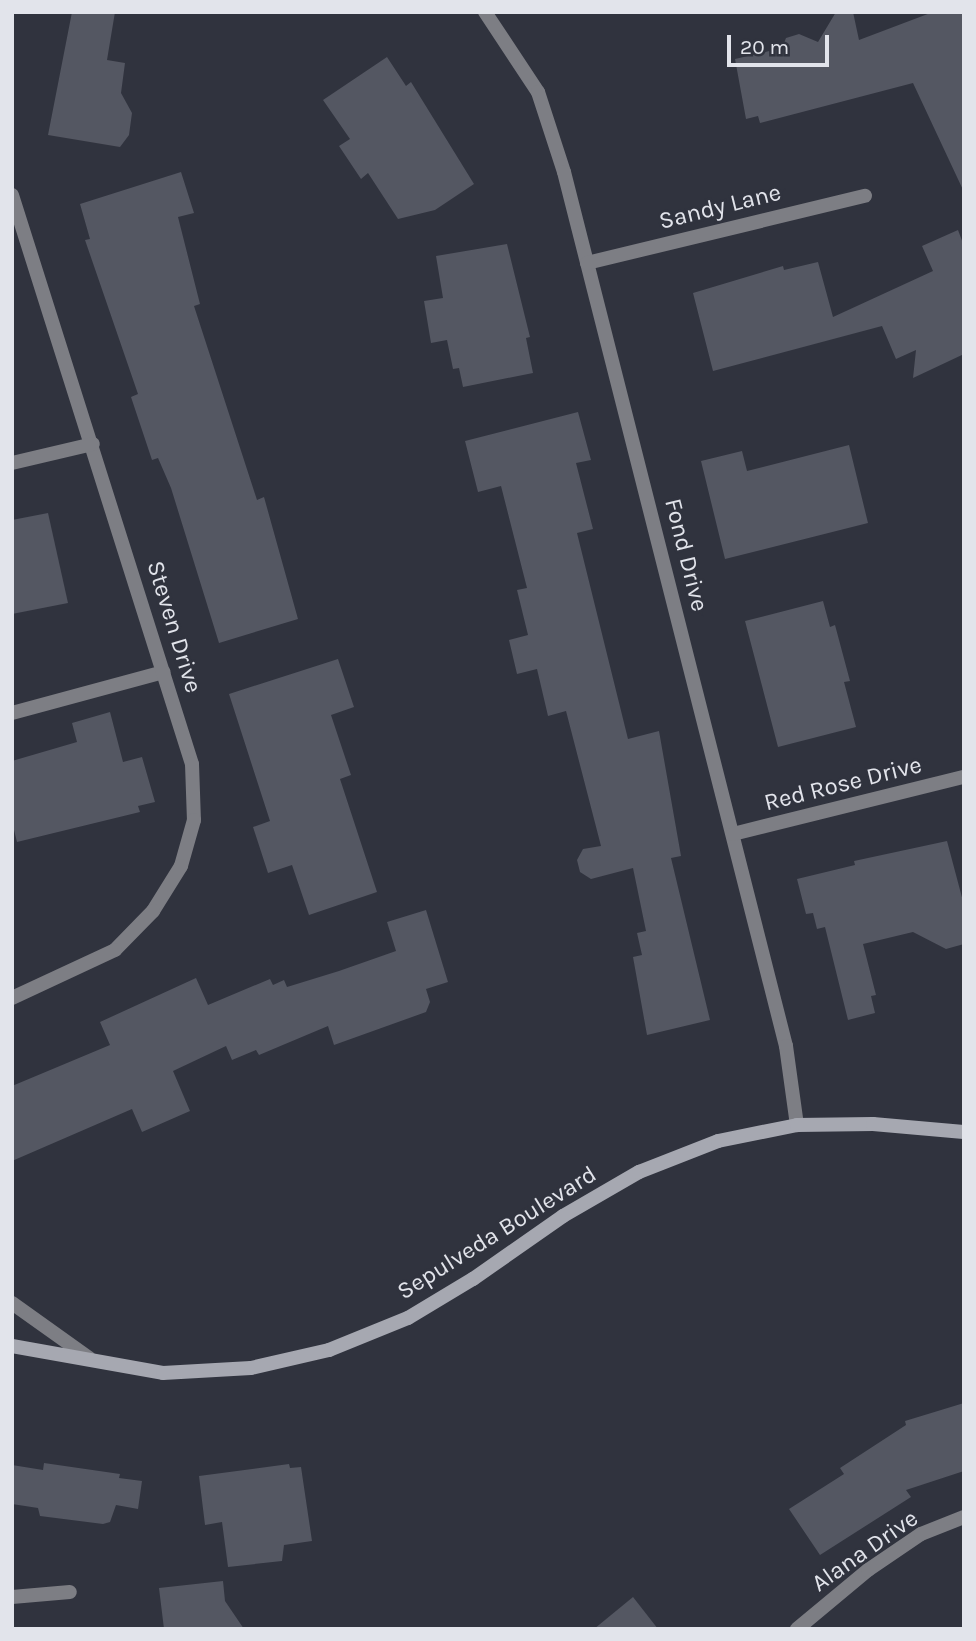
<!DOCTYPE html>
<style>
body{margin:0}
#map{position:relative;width:976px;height:1641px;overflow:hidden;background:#30333e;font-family:Karla,sans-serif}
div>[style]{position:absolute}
.building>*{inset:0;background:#545762}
.service>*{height:14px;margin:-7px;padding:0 7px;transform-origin:7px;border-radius:7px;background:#7d7e84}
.minor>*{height:14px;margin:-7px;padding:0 7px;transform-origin:7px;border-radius:7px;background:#7d7e84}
.secondary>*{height:14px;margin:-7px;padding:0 7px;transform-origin:7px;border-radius:7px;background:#a6a8b1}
span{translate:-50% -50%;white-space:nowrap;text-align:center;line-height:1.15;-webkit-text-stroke:5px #30333e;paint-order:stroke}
.street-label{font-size:24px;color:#e2e4eb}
.frame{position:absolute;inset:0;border:14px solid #e2e4eb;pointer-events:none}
.scale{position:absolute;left:727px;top:35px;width:102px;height:32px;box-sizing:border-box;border:4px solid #e2e4eb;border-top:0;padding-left:9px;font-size:21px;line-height:24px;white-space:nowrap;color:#e2e4eb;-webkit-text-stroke:5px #30333e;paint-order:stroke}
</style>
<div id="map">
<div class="building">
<div style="clip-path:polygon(72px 12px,115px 12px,107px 60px,125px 63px,121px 93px,132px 113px,129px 135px,120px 147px,48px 135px)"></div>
<div style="clip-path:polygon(836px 12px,853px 12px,859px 40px,933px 12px,964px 12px,964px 192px,913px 83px,760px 123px,758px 116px,746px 119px,735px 59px,782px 48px,786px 38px,799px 34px,818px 42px)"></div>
<div style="clip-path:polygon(387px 57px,406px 86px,411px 82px,474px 184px,435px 210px,398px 219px,368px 173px,361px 179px,339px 146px,350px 139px,323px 100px)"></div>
<div style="clip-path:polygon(181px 172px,194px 213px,178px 217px,200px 304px,194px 306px,257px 500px,264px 497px,298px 619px,219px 643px,171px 488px,158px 458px,152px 460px,131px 397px,138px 394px,85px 240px,90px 239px,80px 204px)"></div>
<div style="clip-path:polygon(958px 230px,964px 246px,964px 354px,913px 378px,916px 350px,896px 359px,882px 326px,713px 371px,693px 293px,783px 266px,784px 270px,818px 262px,833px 317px,933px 271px,922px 246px)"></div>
<div style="clip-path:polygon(507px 244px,530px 337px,526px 338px,533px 373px,463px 387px,459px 368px,453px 369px,447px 340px,431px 343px,424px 301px,443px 298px,436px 256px)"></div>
<div style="clip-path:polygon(578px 412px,591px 460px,576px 463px,593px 529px,577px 533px,628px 739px,659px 731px,681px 856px,671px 858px,710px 1020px,647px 1035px,633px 957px,642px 955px,637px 933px,646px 931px,633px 868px,591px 879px,580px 872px,577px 860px,583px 849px,601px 846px,566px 711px,548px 716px,537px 669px,517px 674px,509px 640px,528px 635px,517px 590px,527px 588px,501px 486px,478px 492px,465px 441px)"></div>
<div style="clip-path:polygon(849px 445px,868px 523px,725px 559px,701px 461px,742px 451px,747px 471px)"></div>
<div style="clip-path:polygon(48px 513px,68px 603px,12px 614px,12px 520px)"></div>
<div style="clip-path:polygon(823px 601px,830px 627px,835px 625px,850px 681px,844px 682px,856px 727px,778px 747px,745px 621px)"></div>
<div style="clip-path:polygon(338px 659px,354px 707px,331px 715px,351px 775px,340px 779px,377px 892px,309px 915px,292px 865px,268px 873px,253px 827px,270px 821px,229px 694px)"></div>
<div style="clip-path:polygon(110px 712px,123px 762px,142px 757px,155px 802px,138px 806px,140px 812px,17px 842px,12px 822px,12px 761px,77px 742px,72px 723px)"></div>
<div style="clip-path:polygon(947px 841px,964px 905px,964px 944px,946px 949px,913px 932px,863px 944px,876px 995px,871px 996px,875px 1013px,848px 1020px,825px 927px,817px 929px,813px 913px,806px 914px,797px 879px,855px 865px,854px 861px)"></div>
<div style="clip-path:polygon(426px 910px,448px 982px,426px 989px,430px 1002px,426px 1012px,334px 1045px,328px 1026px,259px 1055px,256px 1050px,232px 1060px,226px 1046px,173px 1071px,190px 1111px,142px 1132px,132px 1109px,12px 1161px,12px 1086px,110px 1045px,100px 1022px,196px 978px,208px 1005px,270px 979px,273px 985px,284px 980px,287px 987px,339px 971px,396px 951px,387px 922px)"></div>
<div style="clip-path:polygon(964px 1403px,964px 1471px,906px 1490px,911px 1497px,820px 1555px,789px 1509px,844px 1474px,840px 1468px,906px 1425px,905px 1421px)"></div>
<div style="clip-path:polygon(44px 1463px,120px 1474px,119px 1478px,142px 1481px,138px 1509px,116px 1505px,110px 1522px,103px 1524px,40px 1516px,38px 1508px,12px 1504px,12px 1465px,43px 1470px)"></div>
<div style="clip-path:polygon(289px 1464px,290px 1468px,301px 1467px,312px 1541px,284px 1545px,282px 1561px,228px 1567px,222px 1522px,205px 1525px,199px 1476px)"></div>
<div style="clip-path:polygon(223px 1581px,225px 1601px,244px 1629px,164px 1629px,159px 1588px)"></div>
<div style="clip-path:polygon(633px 1597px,658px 1629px,594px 1629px)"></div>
</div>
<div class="service">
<div style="left:12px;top:713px;width:157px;rotate:-15.1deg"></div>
</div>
<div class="minor">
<div style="left:485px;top:12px;width:96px;rotate:56.5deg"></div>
<div style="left:538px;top:92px;width:84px;rotate:72deg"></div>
<div style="left:564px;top:172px;width:902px;rotate:75.75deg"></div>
<div style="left:786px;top:1046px;width:80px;rotate:82.1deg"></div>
<div style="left:12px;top:195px;width:597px;rotate:72.45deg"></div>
<div style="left:192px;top:764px;width:56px;rotate:88deg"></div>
<div style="left:194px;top:820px;width:48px;rotate:105.8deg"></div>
<div style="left:181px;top:866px;width:53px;rotate:121.9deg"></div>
<div style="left:153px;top:911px;width:54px;rotate:134.3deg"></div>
<div style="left:115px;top:950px;width:114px;rotate:155deg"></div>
<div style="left:587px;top:263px;width:286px;rotate:-13.6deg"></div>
<div style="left:12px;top:463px;width:83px;rotate:-13.2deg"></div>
<div style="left:733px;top:834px;width:238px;rotate:-13.9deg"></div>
<div style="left:12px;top:1303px;width:95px;rotate:35.5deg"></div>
<div style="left:12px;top:1597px;width:58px;rotate:-4.9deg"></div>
<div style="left:797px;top:1629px;width:92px;rotate:-39.7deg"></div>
<div style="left:868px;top:1570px;width:64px;rotate:-34.2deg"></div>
<div style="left:921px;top:1534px;width:46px;rotate:-21.6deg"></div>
</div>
<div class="secondary">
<div style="left:12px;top:1346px;width:153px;rotate:10.1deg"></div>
<div style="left:163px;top:1373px;width:88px;rotate:-3.3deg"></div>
<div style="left:251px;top:1368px;width:80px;rotate:-13deg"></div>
<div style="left:329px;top:1350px;width:85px;rotate:-22.1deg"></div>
<div style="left:408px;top:1318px;width:76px;rotate:-31deg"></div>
<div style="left:473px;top:1279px;width:110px;rotate:-35deg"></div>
<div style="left:563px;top:1216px;width:88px;rotate:-30.1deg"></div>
<div style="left:639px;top:1172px;width:85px;rotate:-21.4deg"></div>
<div style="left:718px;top:1141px;width:81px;rotate:-11.4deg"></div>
<div style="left:797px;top:1125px;width:76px;rotate:-0.8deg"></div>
<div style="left:873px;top:1124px;width:91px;rotate:5deg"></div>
</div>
<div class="street-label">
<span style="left:720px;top:207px;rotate:-14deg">Sandy Lane</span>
<span style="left:686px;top:555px;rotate:76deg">Fond Drive</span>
<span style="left:174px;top:627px;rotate:73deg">Steven Drive</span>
<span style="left:843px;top:784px;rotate:-14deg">Red Rose Drive</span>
<span style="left:497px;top:1233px;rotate:-32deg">Sepulveda Boulevard</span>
<span style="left:865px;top:1551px;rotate:-35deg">Alana Drive</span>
</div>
<div class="frame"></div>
<div class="scale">20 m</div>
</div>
